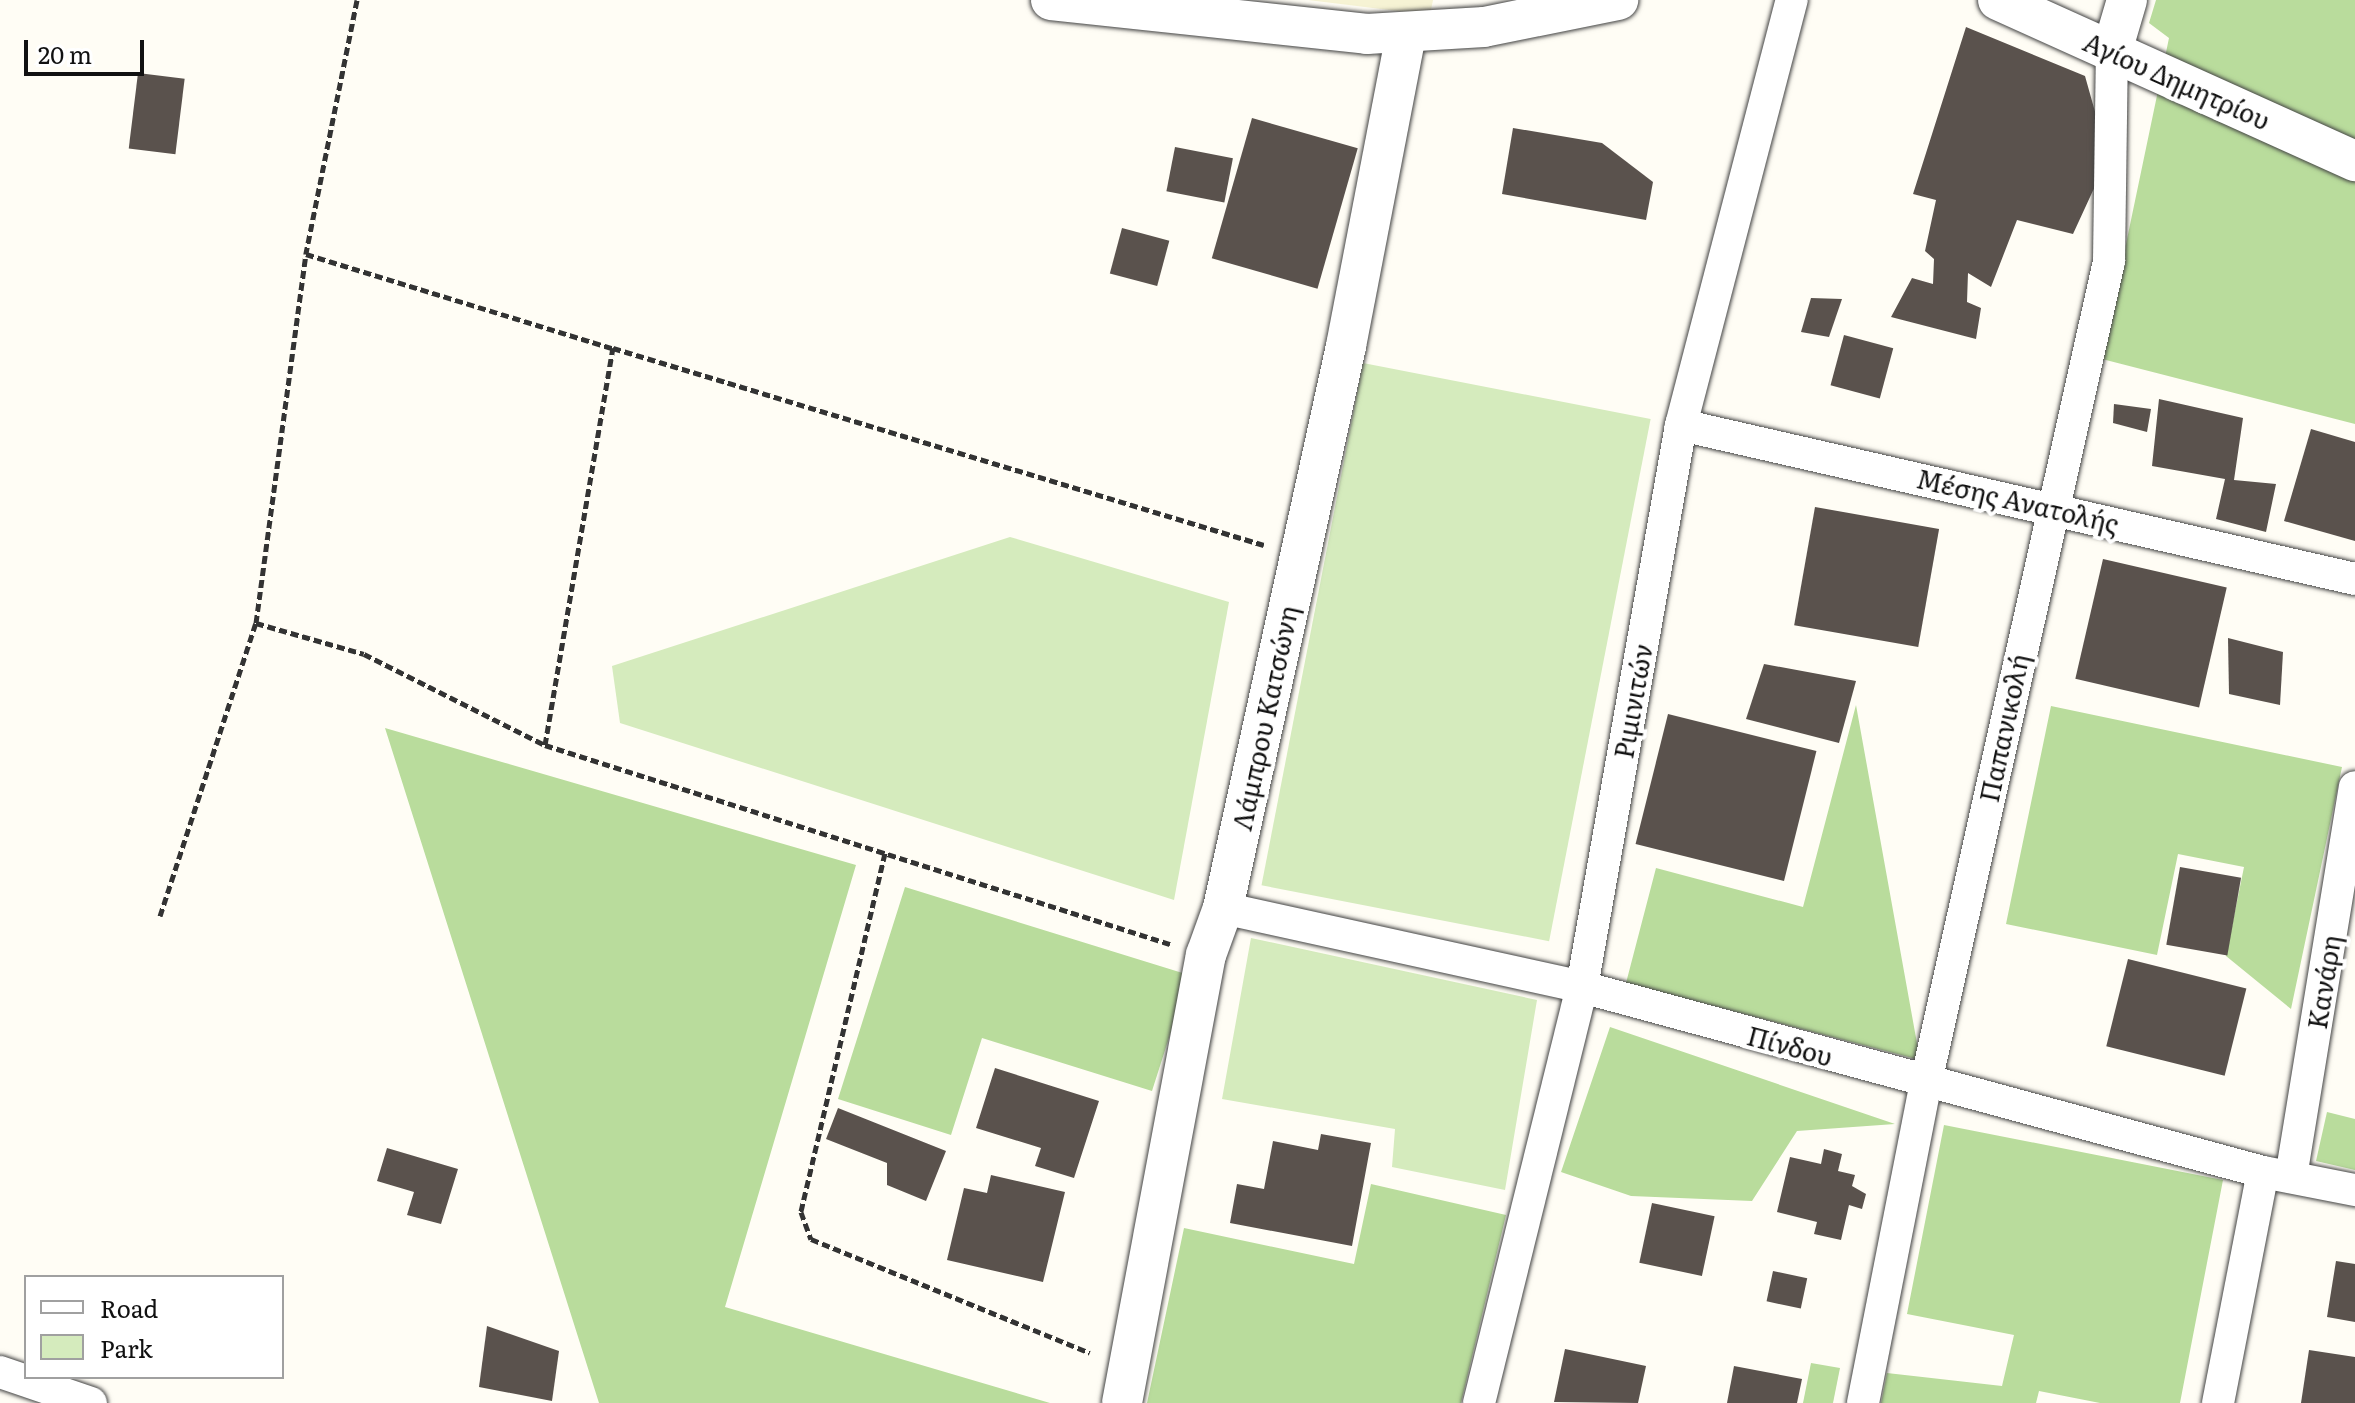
<!DOCTYPE html>
<html>
<head>
<meta charset="utf-8">
<style>
	body { margin:0 }
	#map { position:relative; width:2355px; height:1403px; overflow:hidden; background:#fffdf5; font-family:Literata,serif }
	div>[style] { position:absolute }
	[style*='--x'] { left:calc(var(--x)*1px); top:calc(var(--y)*1px); width:calc(var(--w)*1px); rotate:calc(var(--a)*1deg) }
	.farmland>* { inset:0; background:#f6f3d4 }
	.green>* { inset:0; background:#d5ebbd; transform-origin:0 0 }
	.forest>* { inset:0; background:#b9dc9c }
	.building>* { inset:0; background:#5a524d; transform-origin:0 0 }
	.path>* { height:5px; margin-top:-2.5px; transform-origin:0; background:repeating-linear-gradient(90deg,#333 0 8px,transparent 0 12px) }
	.roads { filter:drop-shadow(0 0 2px #444) drop-shadow(0 0 2px #444) }
	.minor>* { height:32px; margin:-16px; padding:0 16px; transform-origin:16px; border-radius:16px; background:#fff }
	.tertiary>* { height:40px; margin:-20px; padding:0 20px; transform-origin:20px; border-radius:20px; background:#fff }
	span { translate:-50% -50%; white-space:nowrap; text-align:center; line-height:1.15; -webkit-text-stroke:8px #fff; paint-order:stroke }
	.street-label { font-size:26px; color:#111 }
	.legend { position:absolute; left:24px; top:1275px; width:260px; height:104px; box-sizing:border-box; background:#fff; border:2px solid #a0a0a0; margin:0; padding:10px 14px; list-style:none; font-size:24px; color:#111 }
	.legend li { display:flex; align-items:center; gap:16px; height:40px }
	.legend b { width:40px; border:2px solid #a0a0a0 }
	.scale { position:absolute; left:24px; top:40px; width:120px; height:36px; box-sizing:border-box; border:4px solid #111; border-top:0; padding-left:10px; font-size:24px; line-height:28px; white-space:nowrap; color:#111; -webkit-text-stroke:6px #fff; paint-order:stroke }
</style>
</head>
<body>
<div id="map">
	<div class="farmland">
		<i style="clip-path:polygon(1308px 0,1433px 0,1430px 15px)"></i>
	</div>
	<div class="green">
		<i style="left:1363px;top:363px;width:293px;height:532px;rotate:11deg"></i>
		<i style="clip-path:polygon(1010px 537px,1229px 602px,1174px 900px,620px 723px,612px 666px)"></i>
		<i style="clip-path:polygon(1251px 938px,1537px 1000px,1505px 1190px,1392px 1167px,1395px 1129px,1222px 1099px)"></i>
	</div>
	<div class="forest">
		<i style="clip-path:polygon(2156px 0,2355px 0,2355px 424px,2102px 359px,2169px 38px,2149px 23px)"></i>
		<i style="clip-path:polygon(1856px 705px,1920px 1060px,1626px 983px,1656px 868px,1803px 907px)"></i>
		<i style="clip-path:polygon(2051px 706px,2342px 767px,2291px 1009px,2226px 956px,2244px 867px,2178px 854px,2157px 955px,2006px 924px)"></i>
		<i style="clip-path:polygon(385px 728px,856px 865px,725px 1307px,1050px 1403px,599px 1403px)"></i>
		<i style="clip-path:polygon(905px 887px,1189px 975px,1152px 1091px,982px 1038px,951px 1135px,838px 1099px)"></i>
		<i style="clip-path:polygon(1610px 1027px,1895px 1124px,1797px 1131px,1752px 1201px,1631px 1196px,1561px 1172px)"></i>
		<i style="clip-path:polygon(2327px 1112px,2355px 1119px,2355px 1170px,2316px 1161px)"></i>
		<i style="clip-path:polygon(1944px 1125px,2223px 1180px,2180px 1403px,2100px 1403px,2039px 1391px,2036px 1403px,1881px 1403px,1887px 1373px,2002px 1386px,2014px 1335px,1907px 1314px)"></i>
		<i style="clip-path:polygon(1371px 1184px,1506px 1215px,1461px 1403px,1147px 1403px,1184px 1228px,1354px 1264px)"></i>
		<i style="clip-path:polygon(1811px 1363px,1840px 1368px,1833px 1403px,1803px 1403px)"></i>
	</div>
	<div class="building">
		<i style="clip-path:polygon(1966px 27px,2085px 76px,2108px 158px,2073px 234px,2017px 220px,1991px 287px,1968px 273px,1967px 302px,1981px 308px,1976px 339px,1891px 317px,1912px 278px,1933px 284px,1934px 259px,1925px 251px,1936px 200px,1913px 194px)"></i>
		<i style="left:138px;top:73px;width:47px;height:76px;rotate:7deg"></i>
		<i style="left:1252px;top:118px;width:110px;height:146px;rotate:16deg"></i>
		<i style="clip-path:polygon(1513px 128px,1602px 143px,1653px 182px,1646px 220px,1502px 194px)"></i>
		<i style="left:1175px;top:147px;width:59px;height:45px;rotate:11deg"></i>
		<i style="left:1122px;top:228px;width:49px;height:47px;rotate:15deg"></i>
		<i style="clip-path:polygon(1811px 298px,1842px 299px,1829px 337px,1801px 332px)"></i>
		<i style="left:1844px;top:335px;width:51px;height:52px;rotate:15deg"></i>
		<i style="clip-path:polygon(2159px 399px,2243px 418px,2234px 480px,2276px 484px,2266px 532px,2216px 519px,2225px 479px,2152px 466px)"></i>
		<i style="clip-path:polygon(2114px 404px,2151px 409px,2147px 432px,2113px 423px)"></i>
		<i style="clip-path:polygon(2311px 429px,2355px 442px,2355px 541px,2284px 521px)"></i>
		<i style="left:1815px;top:507px;width:126px;height:120px;rotate:10deg"></i>
		<i style="left:2103px;top:559px;width:127px;height:123px;rotate:13deg"></i>
		<i style="clip-path:polygon(2228px 638px,2283px 652px,2280px 705px,2229px 694px)"></i>
		<i style="clip-path:polygon(1764px 664px,1856px 681px,1839px 743px,1746px 719px)"></i>
		<i style="left:1668px;top:714px;width:153px;height:134px;rotate:14deg"></i>
		<i style="left:2180px;top:867px;width:62px;height:79px;rotate:10deg"></i>
		<i style="left:2128px;top:959px;width:122px;height:90px;rotate:14deg"></i>
		<i style="clip-path:polygon(995px 1068px,1099px 1101px,1074px 1178px,1035px 1166px,1041px 1148px,976px 1128px)"></i>
		<i style="clip-path:polygon(838px 1108px,946px 1151px,926px 1201px,887px 1185px,887px 1163px,826px 1139px)"></i>
		<i style="clip-path:polygon(1321px 1134px,1371px 1143px,1352px 1246px,1230px 1223px,1237px 1184px,1264px 1189px,1273px 1141px,1318px 1150px)"></i>
		<i style="clip-path:polygon(387px 1148px,458px 1169px,441px 1224px,407px 1215px,414px 1192px,377px 1181px)"></i>
		<i style="clip-path:polygon(1824px 1149px,1842px 1154px,1838px 1171px,1855px 1175px,1852px 1186px,1866px 1194px,1862px 1209px,1849px 1205px,1841px 1240px,1814px 1234px,1817px 1222px,1777px 1212px,1790px 1157px,1821px 1164px)"></i>
		<i style="clip-path:polygon(991px 1175px,1065px 1192px,1043px 1282px,947px 1260px,964px 1188px,987px 1193px)"></i>
		<i style="left:1652px;top:1203px;width:64px;height:61px;rotate:12deg"></i>
		<i style="clip-path:polygon(2336px 1261px,2355px 1264px,2355px 1322px,2327px 1317px)"></i>
		<i style="left:1773px;top:1271px;width:35px;height:31px;rotate:12deg"></i>
		<i style="clip-path:polygon(487px 1326px,559px 1351px,552px 1401px,479px 1387px)"></i>
		<i style="clip-path:polygon(1565px 1349px,1646px 1366px,1638px 1403px,1554px 1402px)"></i>
		<i style="clip-path:polygon(2309px 1350px,2355px 1357px,2355px 1403px,2301px 1403px)"></i>
		<i style="clip-path:polygon(1734px 1366px,1802px 1379px,1797px 1403px,1727px 1403px)"></i>
	</div>
	<div class="path">
		<i style="--x:357;--y:0;--w:259;--a:101.4"></i>
		<i style="--x:306;--y:254;--w:320;--a:17.1"></i>
		<i style="--x:256;--y:623;--w:112;--a:16"></i>
		<i style="--x:364;--y:654;--w:203;--a:26.7"></i>
		<i style="--x:545;--y:745;--w:656;--a:17.66"></i>
		<i style="--x:545;--y:745;--w:403;--a:-80.3"></i>
		<i style="--x:613;--y:348;--w:680;--a:16.84"></i>
		<i style="--x:885;--y:853;--w:369;--a:103.2"></i>
		<i style="--x:801;--y:1212;--w:29;--a:70"></i>
		<i style="--x:811;--y:1239;--w:301;--a:22.2"></i>
		<i style="--x:160;--y:916;--w:308;--a:-71.9"></i>
		<i style="--x:256;--y:623;--w:372;--a:-82.3"></i>
	</div>
	<div class="roads">
		<div class="minor">
			<i style="--x:1681;--y:425;--w:691;--a:12.87"></i>
			<i style="--x:1223;--y:908;--w:368;--a:12.4"></i>
			<i style="--x:1582;--y:987;--w:706;--a:15.2"></i>
			<i style="--x:2263;--y:1172;--w:94;--a:11.1"></i>
			<i style="--x:2291;--y:1177;--w:395;--a:-80.7"></i>
			<i style="--x:0;--y:1372;--w:96;--a:18.8"></i>
			<i style="--x:1479;--y:1403;--w:429;--a:-76.1"></i>
			<i style="--x:1582;--y:987;--w:571;--a:-80.01"></i>
			<i style="--x:1681;--y:425;--w:439;--a:-75.4"></i>
			<i style="--x:1863;--y:1403;--w:327;--a:-78.9"></i>
			<i style="--x:1926;--y:1082;--w:841;--a:-77.43"></i>
			<i style="--x:2109;--y:261;--w:210;--a:-89.2"></i>
			<i style="--x:2218;--y:1403;--w:235;--a:-79"></i>
		</div>
		<div class="tertiary">
			<i style="--x:1051;--y:0;--w:318;--a:6.1"></i>
			<i style="--x:1367;--y:34;--w:117;--a:-3.4"></i>
			<i style="--x:1484;--y:27;--w:137;--a:-11.4"></i>
			<i style="--x:1998;--y:0;--w:392;--a:24.3"></i>
			<i style="--x:2112;--y:51;--w:53;--a:-73.6"></i>
			<i style="--x:1122;--y:1403;--w:456;--a:-79.4"></i>
			<i style="--x:1206;--y:955;--w:50;--a:-70.1"></i>
			<i style="--x:1223;--y:908;--w:575;--a:-77.65"></i>
			<i style="--x:1346;--y:346;--w:319;--a:-79.1"></i>
		</div>
	</div>
	<div class="street-label">
		<span style="left:2177px;top:80px;rotate:24deg">Αγίου Δημητρίου</span>
		<span style="left:2018px;top:500px;rotate:13deg">Μέσης Ανατολής</span>
		<span style="left:1632px;top:701px;rotate:-80deg">Ριμινιτών</span>
		<span style="left:1264px;top:718px;rotate:-78deg">Λάμπρου Κατσώνη</span>
		<span style="left:2003px;top:728px;rotate:-78deg">Παπανικολή</span>
		<span style="left:2323px;top:982px;rotate:-81deg">Κανάρη</span>
		<span style="left:1790px;top:1045px;rotate:15deg">Πίνδου</span>
	</div>
	<ul class="legend">
	<li><b style="height:10px;background:#fff"></b>Road</li>
	<li><b style="height:22px;background:#d5ebbd"></b>Park</li>
	</ul>
	<div class="scale">20 m</div>
</div>
</body>
</html>
